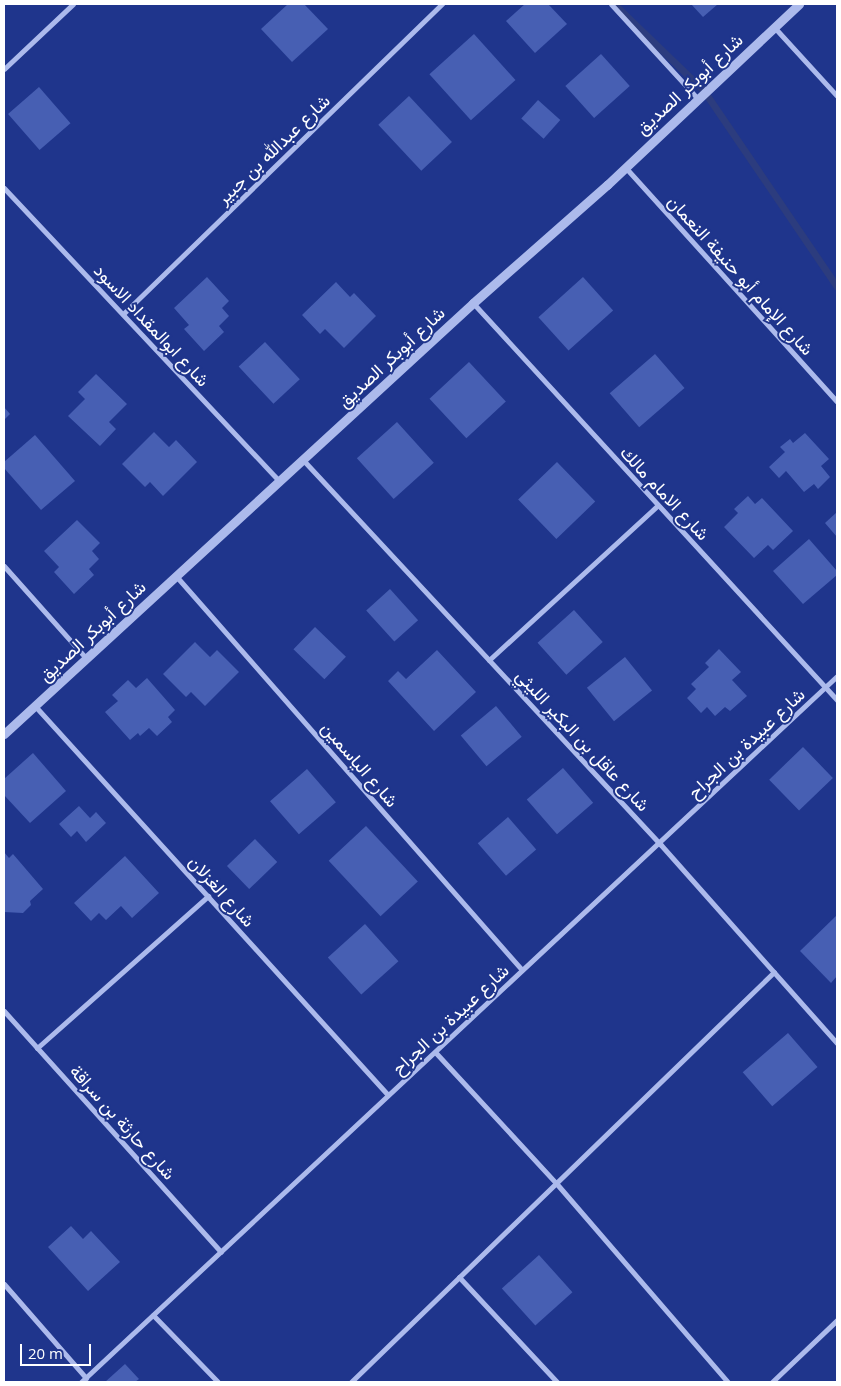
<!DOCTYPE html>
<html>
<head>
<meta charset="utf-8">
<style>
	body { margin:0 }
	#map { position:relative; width:841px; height:1386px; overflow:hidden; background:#1f358c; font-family:"Open Sans",Vazirmatn,sans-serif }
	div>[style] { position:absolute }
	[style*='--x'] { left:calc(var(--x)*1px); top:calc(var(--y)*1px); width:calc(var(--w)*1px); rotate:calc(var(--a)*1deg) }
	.stream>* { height:7px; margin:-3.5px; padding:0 3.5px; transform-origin:3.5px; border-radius:3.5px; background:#2c3c7e }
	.building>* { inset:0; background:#475fb3; transform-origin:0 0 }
	.minor>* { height:5px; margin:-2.5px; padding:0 2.5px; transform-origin:2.5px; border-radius:2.5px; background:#acbaec }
	.tertiary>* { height:9px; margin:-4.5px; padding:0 4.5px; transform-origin:4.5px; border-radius:4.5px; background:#acbaec }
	span { translate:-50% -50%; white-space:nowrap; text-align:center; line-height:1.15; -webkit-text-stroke:4px #1f358c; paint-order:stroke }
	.street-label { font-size:18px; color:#fff }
	.frame { position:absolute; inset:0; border:5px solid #fff; pointer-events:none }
	.scale { position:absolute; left:20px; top:1344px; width:71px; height:22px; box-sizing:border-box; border:2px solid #fff; border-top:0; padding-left:6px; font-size:15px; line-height:18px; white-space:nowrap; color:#fff; -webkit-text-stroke:4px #1f358c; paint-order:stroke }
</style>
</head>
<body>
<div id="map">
	<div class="stream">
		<i style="--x:614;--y:4;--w:125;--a:44"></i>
		<i style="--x:704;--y:91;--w:237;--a:55.8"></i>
	</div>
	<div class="building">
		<i style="clip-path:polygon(288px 4px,304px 4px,328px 29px,292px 62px,261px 29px)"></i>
		<i style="clip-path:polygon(525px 4px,548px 4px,567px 24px,535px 53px,506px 21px)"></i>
		<i style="clip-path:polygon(691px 4px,718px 4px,703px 17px)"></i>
		<i style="left:474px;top:34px;width:62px;height:60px;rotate:48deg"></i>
		<i style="left:601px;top:54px;width:43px;height:48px;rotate:48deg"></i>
		<i style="left:39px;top:87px;width:48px;height:41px;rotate:49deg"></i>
		<i style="left:409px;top:96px;width:63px;height:42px;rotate:47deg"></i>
		<i style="left:538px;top:100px;width:30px;height:25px;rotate:42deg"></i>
		<i style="clip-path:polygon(207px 277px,229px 301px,222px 308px,229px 316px,219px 326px,224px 332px,204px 351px,184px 329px,189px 325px,174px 308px)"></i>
		<i style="left:583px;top:277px;width:45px;height:60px;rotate:48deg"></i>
		<i style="clip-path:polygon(336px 282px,350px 297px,354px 293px,376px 316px,344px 348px,325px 329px,320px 334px,302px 315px)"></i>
		<i style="left:265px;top:342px;width:51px;height:36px;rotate:47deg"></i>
		<i style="left:655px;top:354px;width:45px;height:60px;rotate:49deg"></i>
		<i style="left:469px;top:362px;width:54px;height:54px;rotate:47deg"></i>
		<i style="clip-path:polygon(96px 374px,127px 404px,109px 422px,116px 429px,100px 446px,68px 416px,85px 399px,78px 392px)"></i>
		<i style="clip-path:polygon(4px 407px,10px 414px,4px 420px)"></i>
		<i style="left:397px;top:422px;width:55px;height:54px;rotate:48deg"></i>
		<i style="clip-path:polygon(154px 432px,169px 447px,176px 440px,197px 462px,163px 496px,150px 482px,145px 487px,122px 464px)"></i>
		<i style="clip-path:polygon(805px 433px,829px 459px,821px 466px,830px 477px,818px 489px,814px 484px,804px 492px,786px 471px,779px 478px,769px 467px,785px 452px,780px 447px,790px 439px,793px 443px)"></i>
		<i style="clip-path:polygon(35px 435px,75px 481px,41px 510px,4px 468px,4px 462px)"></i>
		<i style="left:557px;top:462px;width:55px;height:54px;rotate:46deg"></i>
		<i style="clip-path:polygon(748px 496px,755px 504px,762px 498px,793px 531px,773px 550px,768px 545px,754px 558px,724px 527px,738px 513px,734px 509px)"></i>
		<i style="clip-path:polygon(837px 512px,837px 537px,825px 523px)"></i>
		<i style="clip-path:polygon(77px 520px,100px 543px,92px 551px,99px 559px,89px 569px,94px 575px,74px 594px,54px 572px,59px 567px,44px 551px)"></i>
		<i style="clip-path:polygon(809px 539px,837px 571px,837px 575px,803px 604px,773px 571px)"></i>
		<i style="left:390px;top:589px;width:42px;height:32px;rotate:48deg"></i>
		<i style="left:574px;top:610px;width:43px;height:49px;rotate:48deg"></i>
		<i style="left:315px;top:627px;width:43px;height:31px;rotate:44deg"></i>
		<i style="clip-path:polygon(195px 642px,210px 657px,217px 650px,239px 672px,205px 706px,191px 692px,186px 697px,163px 674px)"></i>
		<i style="clip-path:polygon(719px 649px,741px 672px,732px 680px,747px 696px,730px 711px,725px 707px,715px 716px,707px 707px,701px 713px,687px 698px,696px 689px,691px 684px,709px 667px,705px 663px)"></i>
		<i style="clip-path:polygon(437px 650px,476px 692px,434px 731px,388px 681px,398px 671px,406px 679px)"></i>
		<i style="left:625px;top:657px;width:43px;height:49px;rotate:51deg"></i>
		<i style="clip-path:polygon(147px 678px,175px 710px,168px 717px,172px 722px,157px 736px,149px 728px,140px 736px,138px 733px,130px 740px,105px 712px,118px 701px,112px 695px,128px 680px,136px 688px)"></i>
		<i style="left:496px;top:706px;width:40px;height:46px;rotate:50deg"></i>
		<i style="left:803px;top:747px;width:43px;height:47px;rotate:46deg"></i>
		<i style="clip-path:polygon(33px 753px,66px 791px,30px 823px,4px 795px,4px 779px)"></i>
		<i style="left:563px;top:768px;width:46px;height:48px;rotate:49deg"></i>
		<i style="left:307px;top:769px;width:44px;height:49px;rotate:49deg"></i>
		<i style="clip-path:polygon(79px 806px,90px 818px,96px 812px,106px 823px,86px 842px,77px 831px,71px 837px,59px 824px)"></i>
		<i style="left:508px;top:817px;width:43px;height:40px;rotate:49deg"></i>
		<i style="left:366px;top:826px;width:76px;height:51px;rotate:47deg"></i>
		<i style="left:255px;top:839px;width:32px;height:39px;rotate:46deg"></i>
		<i style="clip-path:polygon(4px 852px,9px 858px,13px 854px,43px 889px,30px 901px,31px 905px,23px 913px,4px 912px)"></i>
		<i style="clip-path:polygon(125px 856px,159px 893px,132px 918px,121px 906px,106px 920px,99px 913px,91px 921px,74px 903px)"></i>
		<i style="clip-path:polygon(837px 915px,837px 976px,831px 983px,800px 951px)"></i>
		<i style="left:365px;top:924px;width:50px;height:50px;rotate:48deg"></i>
		<i style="left:788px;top:1033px;width:45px;height:60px;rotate:49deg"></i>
		<i style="clip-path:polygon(71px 1226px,83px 1239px,91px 1231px,120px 1262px,88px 1291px,48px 1247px)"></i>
		<i style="left:539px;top:1255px;width:50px;height:50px;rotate:48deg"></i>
		<i style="clip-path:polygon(125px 1364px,139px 1379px,135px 1382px,105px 1382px)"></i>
	</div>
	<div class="minor">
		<i style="--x:611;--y:4;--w:127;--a:47.5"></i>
		<i style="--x:774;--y:27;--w:93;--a:47.6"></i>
		<i style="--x:4;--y:69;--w:95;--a:-43.3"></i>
		<i style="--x:625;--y:167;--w:316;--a:47.9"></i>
		<i style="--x:4;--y:188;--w:402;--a:46.8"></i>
		<i style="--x:473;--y:303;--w:539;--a:47.48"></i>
		<i style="--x:123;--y:314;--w:445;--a:-44.2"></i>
		<i style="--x:304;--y:461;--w:524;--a:47.09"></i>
		<i style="--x:661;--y:845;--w:265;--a:48.4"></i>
		<i style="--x:4;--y:566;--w:123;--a:48.3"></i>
		<i style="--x:176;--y:576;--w:524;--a:48.71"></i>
		<i style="--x:489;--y:660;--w:228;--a:-42.5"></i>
		<i style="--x:35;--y:706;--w:525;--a:47.78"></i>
		<i style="--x:4;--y:1011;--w:324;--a:48"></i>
		<i style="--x:37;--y:1048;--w:229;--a:-41.6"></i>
		<i style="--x:436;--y:1053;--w:177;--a:47.3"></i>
		<i style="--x:556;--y:1183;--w:263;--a:49.2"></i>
		<i style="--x:459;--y:1277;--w:144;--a:47"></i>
		<i style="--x:4;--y:1284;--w:125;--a:48.9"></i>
		<i style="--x:153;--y:1315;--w:93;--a:45.9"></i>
		<i style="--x:81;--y:1382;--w:1034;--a:-43.04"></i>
		<i style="--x:351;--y:1382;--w:589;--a:-44.11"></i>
		<i style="--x:772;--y:1382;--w:90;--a:-43.6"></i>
	</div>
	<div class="tertiary">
		<i style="--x:4;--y:734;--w:637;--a:-42.58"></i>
		<i style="--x:473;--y:303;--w:179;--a:-41.4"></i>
		<i style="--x:607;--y:185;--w:264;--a:-43.3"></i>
	</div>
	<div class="street-label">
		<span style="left:689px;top:84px;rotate:-43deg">شارع أبوبكر الصديق</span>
		<span style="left:273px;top:149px;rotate:-44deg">شارع عبدالله بن جبير</span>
		<span style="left:741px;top:275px;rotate:48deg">شارع الإمام أبو حنيفة النعمان</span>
		<span style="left:152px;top:325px;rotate:47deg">شارع ابوالمقداد الاسود</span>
		<span style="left:391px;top:357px;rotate:-43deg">شارع أبوبكر الصديق</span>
		<span style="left:665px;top:493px;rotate:47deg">شارع الامام مالك</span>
		<span style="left:92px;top:631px;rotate:-43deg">شارع أبوبكر الصديق</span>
		<span style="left:583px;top:740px;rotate:47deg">شارع عاقل بن البكير الليثي</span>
		<span style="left:746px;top:743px;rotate:-43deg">شارع عبيدة بن الجراح</span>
		<span style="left:360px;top:764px;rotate:49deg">شارع الياسمين</span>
		<span style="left:222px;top:891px;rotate:48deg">شارع الغزلان</span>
		<span style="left:450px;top:1019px;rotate:-43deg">شارع عبيدة بن الجراح</span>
		<span style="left:123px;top:1122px;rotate:48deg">شارع حارثة بن سراقة</span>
	</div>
	<div class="frame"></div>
	<div class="scale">20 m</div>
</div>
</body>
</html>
